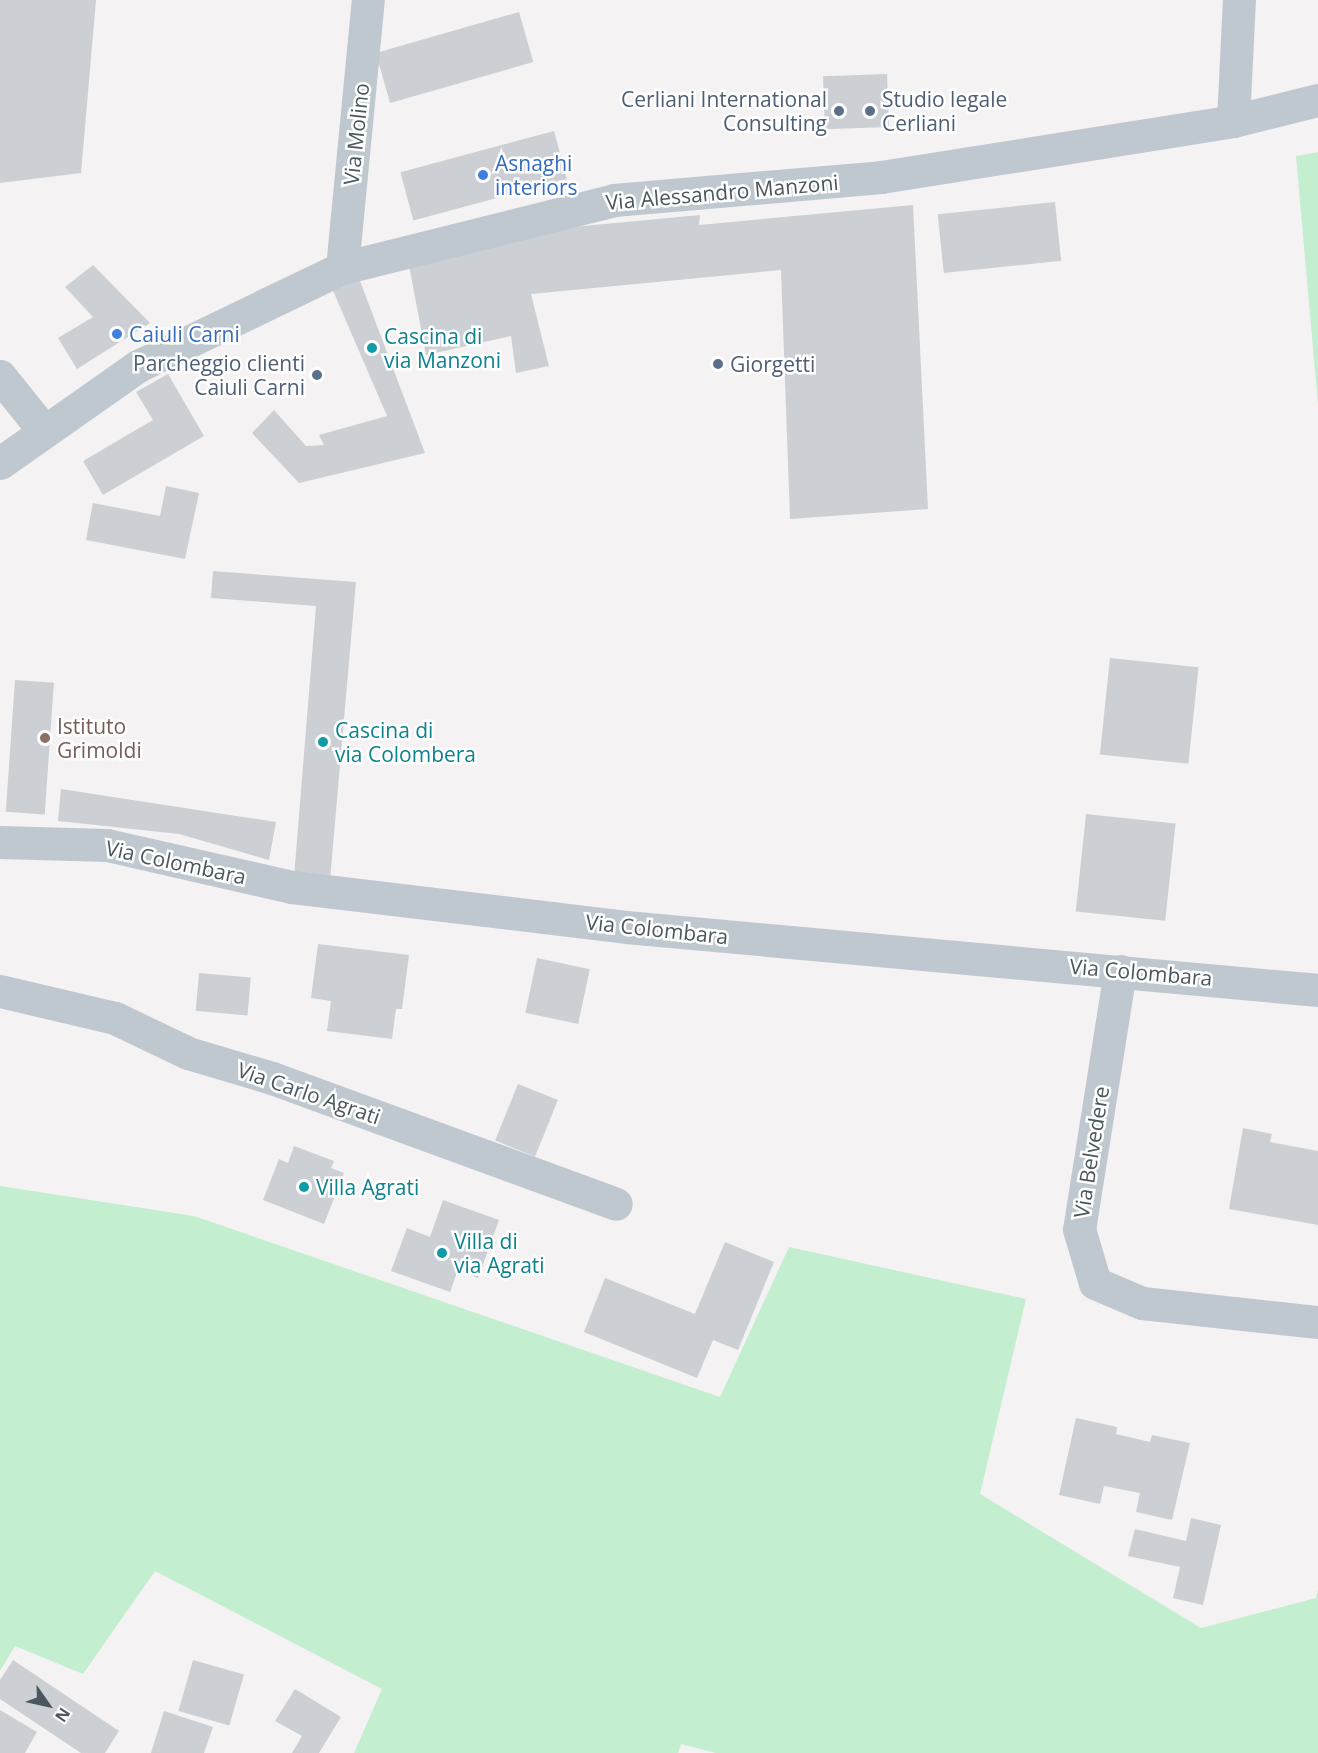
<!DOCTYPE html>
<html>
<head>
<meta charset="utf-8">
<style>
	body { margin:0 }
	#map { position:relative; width:1318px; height:1753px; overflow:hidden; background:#f4f2f2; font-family:"Open Sans",sans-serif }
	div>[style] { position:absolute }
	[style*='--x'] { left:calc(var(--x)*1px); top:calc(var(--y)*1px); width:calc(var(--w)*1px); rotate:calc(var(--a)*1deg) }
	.green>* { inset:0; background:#c3efd0 }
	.building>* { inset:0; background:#ccd0d4; transform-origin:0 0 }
	.minor>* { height:33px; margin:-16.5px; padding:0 16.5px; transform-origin:16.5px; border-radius:16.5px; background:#bec8ce }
	.dots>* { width:16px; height:16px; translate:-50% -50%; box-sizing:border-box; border:3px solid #fff; border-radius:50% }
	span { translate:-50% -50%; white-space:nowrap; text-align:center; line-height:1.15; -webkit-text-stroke:5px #fff; paint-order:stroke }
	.service-label { font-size:21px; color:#4e5e75 }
	.right { translate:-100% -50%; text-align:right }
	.left { translate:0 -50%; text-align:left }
	.street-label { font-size:21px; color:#4a575f }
	.shop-label { font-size:21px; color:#366cbe }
	.culture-label { font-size:21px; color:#0d838f }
	.education-label { font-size:21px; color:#785e54 }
	.north { position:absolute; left:18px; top:1675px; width:60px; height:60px; -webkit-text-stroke:4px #fff; paint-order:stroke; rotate:124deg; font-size:16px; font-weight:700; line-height:24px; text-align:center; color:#4a575f }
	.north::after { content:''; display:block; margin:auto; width:21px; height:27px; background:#4a575f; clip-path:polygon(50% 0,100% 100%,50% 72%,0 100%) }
</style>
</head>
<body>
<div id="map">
	<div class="green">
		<i style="clip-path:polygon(1318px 152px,1318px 405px,1296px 156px)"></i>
		<i style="clip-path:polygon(0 1186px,194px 1216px,720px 1397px,789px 1247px,1026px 1299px,980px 1494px,1201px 1628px,1316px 1598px,1318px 1589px,1318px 1753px,716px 1753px,681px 1744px,678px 1753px,354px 1753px,382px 1689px,155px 1571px,83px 1674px,15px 1646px,0 1671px)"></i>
	</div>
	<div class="building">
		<i style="clip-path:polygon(0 0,96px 0,81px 173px,0 183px)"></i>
		<i style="left:519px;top:12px;width:52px;height:149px;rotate:74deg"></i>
		<i style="left:887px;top:74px;width:53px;height:64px;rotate:88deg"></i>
		<i style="left:554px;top:131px;width:50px;height:159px;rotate:75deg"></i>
		<i style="left:1055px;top:202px;width:59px;height:118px;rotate:84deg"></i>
		<i style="clip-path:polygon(913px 205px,928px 509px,790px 519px,781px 270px,531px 294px,549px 366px,516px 373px,511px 336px,426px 355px,408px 260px,519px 232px,700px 215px,699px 225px)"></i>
		<i style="clip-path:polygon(93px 265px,150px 323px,77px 369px,58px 338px,93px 317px,65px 287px)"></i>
		<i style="clip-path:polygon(357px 273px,425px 453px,299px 483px,252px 433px,274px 410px,306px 446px,324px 445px,319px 435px,387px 416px,331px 286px)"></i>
		<i style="clip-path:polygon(168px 374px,204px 436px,103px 495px,83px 461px,153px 420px,136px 392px)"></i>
		<i style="clip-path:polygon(166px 486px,199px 493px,185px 559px,86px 540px,93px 503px,160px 516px)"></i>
		<i style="clip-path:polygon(213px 571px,356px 582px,330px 880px,294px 877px,316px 606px,211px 598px)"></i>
		<i style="left:1110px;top:658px;width:89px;height:97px;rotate:6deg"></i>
		<i style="left:15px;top:680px;width:39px;height:132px;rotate:4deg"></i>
		<i style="clip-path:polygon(61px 789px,276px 822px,269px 860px,179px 834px,58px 821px)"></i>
		<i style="left:1086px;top:814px;width:90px;height:98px;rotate:6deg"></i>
		<i style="clip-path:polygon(318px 944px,409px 955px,402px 1009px,396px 1009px,392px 1039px,327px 1031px,331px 1001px,311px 998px)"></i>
		<i style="left:537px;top:958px;width:54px;height:56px;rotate:12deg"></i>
		<i style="left:199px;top:973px;width:52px;height:38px;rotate:5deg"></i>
		<i style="left:518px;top:1084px;width:43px;height:61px;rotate:22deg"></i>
		<i style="clip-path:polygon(1243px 1128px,1272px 1134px,1270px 1142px,1318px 1151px,1318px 1225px,1229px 1209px)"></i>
		<i style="clip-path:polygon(294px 1146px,334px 1161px,331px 1168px,344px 1173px,324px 1224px,263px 1200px,279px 1159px,288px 1163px)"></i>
		<i style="clip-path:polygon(443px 1200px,499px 1220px,478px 1278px,458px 1270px,450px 1292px,391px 1271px,407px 1228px,430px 1237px)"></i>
		<i style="clip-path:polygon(725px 1242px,774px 1262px,738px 1350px,713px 1340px,697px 1378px,584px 1332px,605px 1278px,695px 1314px)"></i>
		<i style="clip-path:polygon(1076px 1418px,1117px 1427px,1116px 1434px,1150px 1442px,1152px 1435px,1190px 1443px,1172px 1520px,1136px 1512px,1140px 1493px,1104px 1486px,1100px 1504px,1059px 1495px)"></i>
		<i style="clip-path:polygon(1191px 1518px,1221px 1525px,1203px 1605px,1173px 1598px,1180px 1567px,1128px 1556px,1135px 1529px,1186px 1541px)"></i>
		<i style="clip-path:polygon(13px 1660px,119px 1731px,105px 1753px,81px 1753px,0 1699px,0 1680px)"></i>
		<i style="left:193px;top:1660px;width:53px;height:53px;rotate:16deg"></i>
		<i style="clip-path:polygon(295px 1689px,341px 1717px,319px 1753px,292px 1753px,302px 1736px,275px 1721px)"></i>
		<i style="clip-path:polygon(0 1710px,37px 1732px,25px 1753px,0 1753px)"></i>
		<i style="clip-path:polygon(164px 1711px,213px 1727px,204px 1753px,151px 1753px)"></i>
	</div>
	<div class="minor">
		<i style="--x:1233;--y:121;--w:121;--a:-87.2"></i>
		<i style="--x:342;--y:268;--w:269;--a:-84.5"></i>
		<i style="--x:0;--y:376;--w:70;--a:51.3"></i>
		<i style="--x:0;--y:463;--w:169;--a:-35.1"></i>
		<i style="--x:138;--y:366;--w:226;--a:-25.7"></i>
		<i style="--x:342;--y:268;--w:280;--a:-14"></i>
		<i style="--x:614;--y:200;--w:268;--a:-4.9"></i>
		<i style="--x:881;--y:177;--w:356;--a:-9"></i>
		<i style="--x:1233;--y:121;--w:88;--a:-13.9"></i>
		<i style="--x:0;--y:842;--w:107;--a:1.6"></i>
		<i style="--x:107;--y:845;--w:190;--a:12.8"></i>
		<i style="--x:292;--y:887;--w:336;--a:6.8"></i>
		<i style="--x:626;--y:927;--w:695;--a:5.2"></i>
		<i style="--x:1120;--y:971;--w:261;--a:99"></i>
		<i style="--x:1079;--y:1229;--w:56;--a:73.5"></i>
		<i style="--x:1095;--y:1283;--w:51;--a:23.1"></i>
		<i style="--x:1142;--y:1303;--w:177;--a:6.2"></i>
		<i style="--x:0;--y:991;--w:118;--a:13.2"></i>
		<i style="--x:115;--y:1018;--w:81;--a:25.6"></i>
		<i style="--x:188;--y:1053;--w:88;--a:16.6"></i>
		<i style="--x:272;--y:1078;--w:366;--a:20.1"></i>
	</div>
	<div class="dots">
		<i style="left:839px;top:111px;background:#5c6f8a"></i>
		<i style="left:870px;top:111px;background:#5c6f8a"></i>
		<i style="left:483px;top:175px;background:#3f7fe0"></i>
		<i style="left:117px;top:334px;background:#3f7fe0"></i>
		<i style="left:372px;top:348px;background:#0f9aa8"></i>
		<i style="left:718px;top:364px;background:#5c6f8a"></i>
		<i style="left:317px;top:375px;background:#5c6f8a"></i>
		<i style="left:45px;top:738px;background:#8d6e63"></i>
		<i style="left:323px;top:742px;background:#0f9aa8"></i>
		<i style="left:304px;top:1187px;background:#0f9aa8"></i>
		<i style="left:442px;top:1253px;background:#0f9aa8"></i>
	</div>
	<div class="service-label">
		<span class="right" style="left:827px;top:111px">Cerliani International<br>Consulting</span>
		<span class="left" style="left:882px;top:111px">Studio legale<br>Cerliani</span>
		<span class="right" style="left:305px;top:375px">Parcheggio clienti<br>Caiuli Carni</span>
		<span class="left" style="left:730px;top:364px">Giorgetti</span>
	</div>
	<div class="street-label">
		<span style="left:356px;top:134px;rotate:-84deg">Via Molino</span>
		<span style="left:722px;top:192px;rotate:-5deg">Via Alessandro Manzoni</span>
		<span style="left:176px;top:862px;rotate:12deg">Via Colombara</span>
		<span style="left:657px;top:929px;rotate:6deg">Via Colombara</span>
		<span style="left:1141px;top:972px;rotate:5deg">Via Colombara</span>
		<span style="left:309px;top:1093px;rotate:19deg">Via Carlo Agrati</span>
		<span style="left:1091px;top:1152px;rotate:-81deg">Via Belvedere</span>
	</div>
	<div class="shop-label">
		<span class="left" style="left:495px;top:175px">Asnaghi<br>interiors</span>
		<span class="left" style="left:129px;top:334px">Caiuli Carni</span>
	</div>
	<div class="culture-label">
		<span class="left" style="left:384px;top:348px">Cascina di<br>via Manzoni</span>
		<span class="left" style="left:335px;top:742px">Cascina di<br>via Colombera</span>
		<span class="left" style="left:316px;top:1187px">Villa Agrati</span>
		<span class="left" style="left:454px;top:1253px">Villa di<br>via Agrati</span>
	</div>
	<div class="education-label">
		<span class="left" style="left:57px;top:738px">Istituto<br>Grimoldi</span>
	</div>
	<div class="north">N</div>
</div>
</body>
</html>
